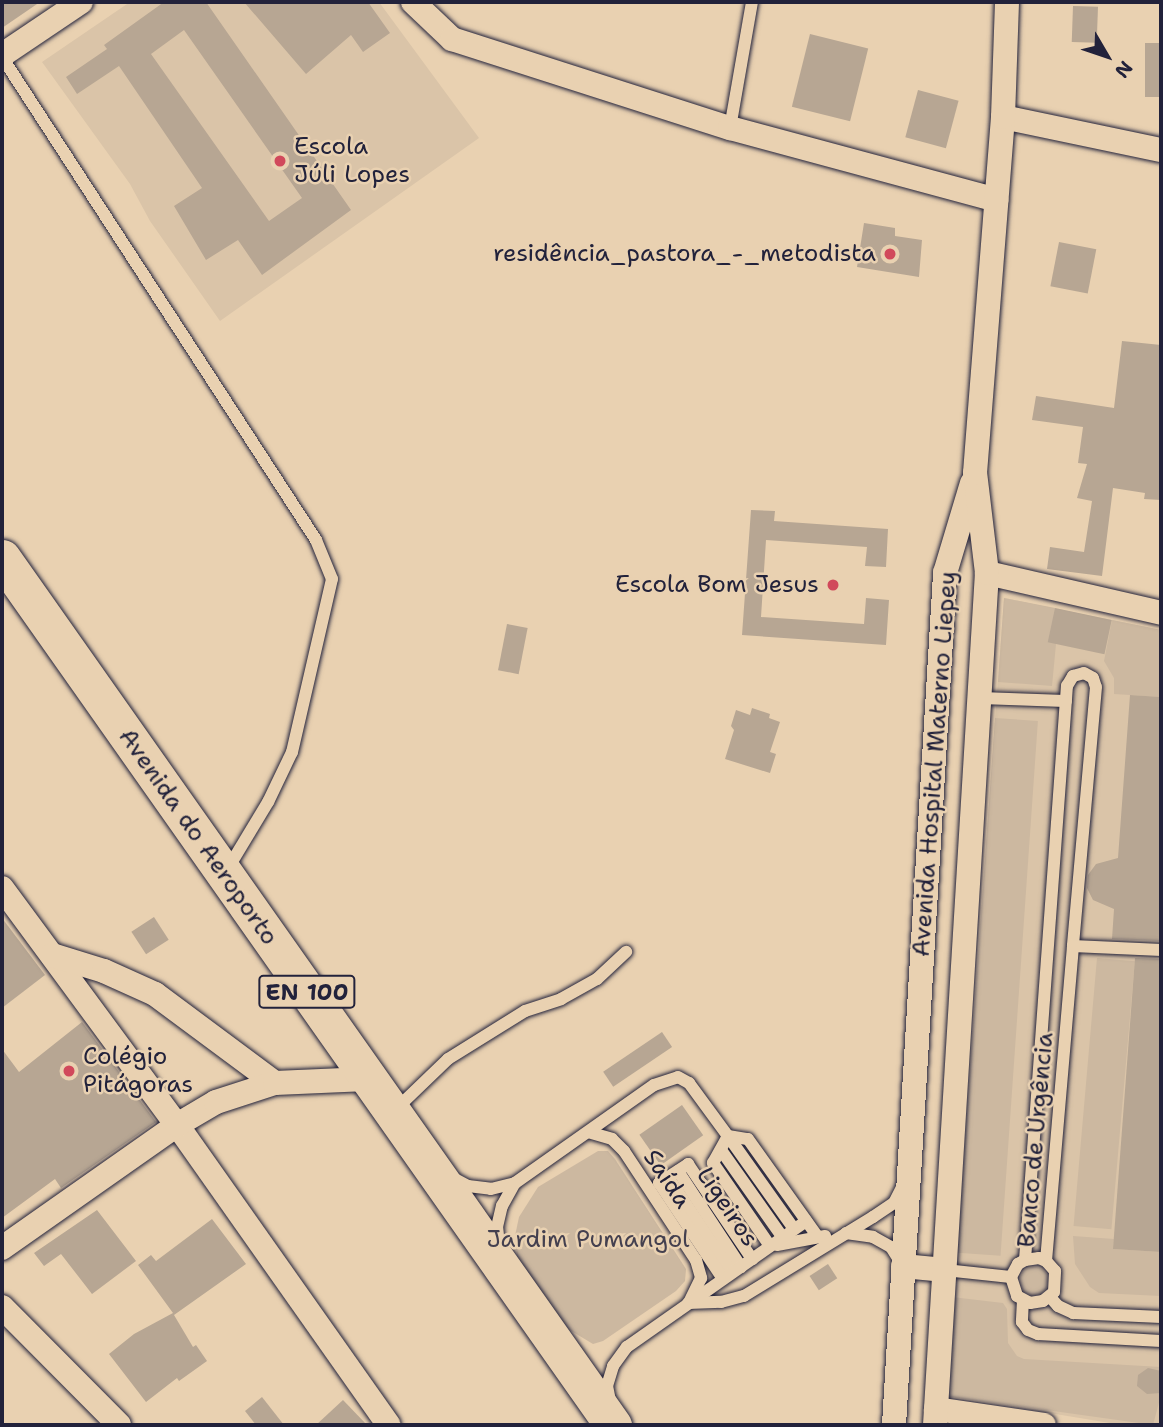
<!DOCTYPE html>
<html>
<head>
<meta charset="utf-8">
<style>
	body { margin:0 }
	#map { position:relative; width:1163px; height:1427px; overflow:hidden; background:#e9d1b1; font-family:"Shantell Sans",sans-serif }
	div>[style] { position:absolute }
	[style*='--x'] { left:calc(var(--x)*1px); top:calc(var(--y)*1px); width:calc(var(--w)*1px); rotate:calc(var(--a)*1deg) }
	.built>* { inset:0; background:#dac4a8 }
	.green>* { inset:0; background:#ccb8a0; transform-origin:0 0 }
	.round { border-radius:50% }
	.building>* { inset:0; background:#b7a693; transform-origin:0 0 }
	.roads { filter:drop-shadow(0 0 2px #22223b) drop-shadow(0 0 2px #22223b) }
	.service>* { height:12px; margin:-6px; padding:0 6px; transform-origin:6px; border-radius:6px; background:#e9d1b1 }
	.minor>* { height:24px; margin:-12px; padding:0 12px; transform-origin:12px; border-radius:12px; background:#e9d1b1 }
	.primary>* { height:37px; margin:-18.5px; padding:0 18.5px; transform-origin:18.5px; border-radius:18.5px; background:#e9d1b1 }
	.dots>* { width:19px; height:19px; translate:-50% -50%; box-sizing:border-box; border:4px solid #e9d1b1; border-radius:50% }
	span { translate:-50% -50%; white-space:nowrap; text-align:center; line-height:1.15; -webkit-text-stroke:5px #e9d1b1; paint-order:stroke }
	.shield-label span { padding:2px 5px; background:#e9d1b1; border:2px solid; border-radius:5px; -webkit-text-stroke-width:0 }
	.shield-label { font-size:23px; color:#22223b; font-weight:700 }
	.poi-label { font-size:24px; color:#22223b }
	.left { translate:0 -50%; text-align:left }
	.right { translate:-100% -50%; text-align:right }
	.street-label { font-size:24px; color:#22223b }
	.park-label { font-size:24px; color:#44404f }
	.frame { position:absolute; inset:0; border:4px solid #22223b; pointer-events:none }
	.north { position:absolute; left:1072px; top:21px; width:70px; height:70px; -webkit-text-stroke:5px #e9d1b1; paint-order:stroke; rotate:129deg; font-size:19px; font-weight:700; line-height:28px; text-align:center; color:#22223b }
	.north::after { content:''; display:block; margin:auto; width:24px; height:32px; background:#22223b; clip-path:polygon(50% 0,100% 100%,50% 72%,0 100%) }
</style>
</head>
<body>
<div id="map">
	<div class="built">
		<i style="clip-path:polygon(130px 2px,379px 2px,479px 138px,220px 321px,150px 221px,130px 184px,42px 62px)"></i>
		<i style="clip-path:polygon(1004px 598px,1161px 630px,1161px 1425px,1122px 1425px,946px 1396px)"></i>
	</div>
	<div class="green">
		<i style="clip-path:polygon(1004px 598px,1055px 608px,1056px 644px,1052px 686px,998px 682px)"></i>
		<i style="clip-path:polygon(1112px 620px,1161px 630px,1161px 697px,1114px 694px,1114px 678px,1104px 661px)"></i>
		<i style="left:995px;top:718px;width:43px;height:536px;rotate:4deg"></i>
		<i style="left:1097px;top:958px;width:38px;height:269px;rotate:5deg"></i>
		<i style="clip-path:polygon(598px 1151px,608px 1151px,615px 1159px,686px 1269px,685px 1281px,676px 1291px,603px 1341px,593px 1344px,568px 1329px,517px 1257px,515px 1236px,519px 1217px,538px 1187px)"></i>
		<i style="clip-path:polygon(1073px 1236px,1114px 1239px,1113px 1249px,1161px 1252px,1161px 1296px,1099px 1293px,1090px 1287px,1075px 1264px)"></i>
		<i class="round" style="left:1020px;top:1267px;width:28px;height:28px"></i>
		<i style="clip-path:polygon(952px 1297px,1003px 1303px,1007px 1309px,1008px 1343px,1017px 1356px,1024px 1359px,1161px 1367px,1161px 1395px,1153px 1425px,946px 1396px)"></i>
	</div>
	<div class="building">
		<i style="clip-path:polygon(2px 2px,40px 2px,2px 28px)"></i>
		<i style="clip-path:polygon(evenodd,164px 2px,206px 2px,351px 210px,262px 275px,238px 240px,206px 260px,174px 206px,202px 188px,119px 66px,77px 94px,66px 77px,107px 49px,104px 45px,164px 2px,184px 30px,302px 198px,269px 221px,151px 54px,184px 30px)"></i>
		<i style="clip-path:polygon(244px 2px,368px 2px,390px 33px,363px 52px,351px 35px,306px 74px)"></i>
		<i style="left:1073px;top:6px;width:25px;height:36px;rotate:2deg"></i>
		<i style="left:810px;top:34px;width:60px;height:75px;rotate:14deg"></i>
		<i style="left:1145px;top:43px;width:16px;height:54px"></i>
		<i style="left:918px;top:90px;width:42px;height:49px;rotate:15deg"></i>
		<i style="clip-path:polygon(864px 223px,895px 228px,895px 236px,922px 240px,919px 277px,857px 267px)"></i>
		<i style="left:1059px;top:242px;width:38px;height:45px;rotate:11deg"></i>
		<i style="clip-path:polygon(1122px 341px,1161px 345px,1161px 500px,1144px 499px,1145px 493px,1113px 488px,1102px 576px,1047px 569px,1050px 547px,1084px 552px,1092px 501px,1077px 498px,1087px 464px,1078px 463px,1083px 427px,1032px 420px,1036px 396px,1114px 408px)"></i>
		<i style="clip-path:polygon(751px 510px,775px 511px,774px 521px,888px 529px,886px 567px,865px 566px,867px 547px,766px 540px,761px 617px,864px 624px,866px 598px,889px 600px,886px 645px,742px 635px)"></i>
		<i style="left:1055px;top:608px;width:58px;height:35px;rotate:12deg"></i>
		<i style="left:507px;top:624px;width:21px;height:47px;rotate:11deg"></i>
		<i style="clip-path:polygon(1130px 695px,1161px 697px,1161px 941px,1112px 939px,1114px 909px,1093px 900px,1087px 888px,1088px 875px,1096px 864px,1118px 858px)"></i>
		<i style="clip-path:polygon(752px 708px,770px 714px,769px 718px,780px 722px,770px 752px,776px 754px,770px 773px,725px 759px,734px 730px,731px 726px,736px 710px,750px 715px)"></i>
		<i style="left:154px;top:917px;width:27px;height:27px;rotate:57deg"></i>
		<i style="clip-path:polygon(2px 918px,45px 975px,2px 1008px)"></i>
		<i style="clip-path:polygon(1135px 958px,1161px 959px,1161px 1252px,1113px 1249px)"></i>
		<i style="clip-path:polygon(82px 1022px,156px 1122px,61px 1188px,55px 1179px,2px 1218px,2px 1049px,19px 1072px)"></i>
		<i style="left:662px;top:1032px;width:18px;height:71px;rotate:56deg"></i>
		<i style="left:682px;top:1105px;width:37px;height:52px;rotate:55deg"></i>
		<i style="clip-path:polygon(97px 1210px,136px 1261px,92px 1294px,61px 1254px,44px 1266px,34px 1253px)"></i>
		<i style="clip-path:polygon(212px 1219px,246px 1264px,174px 1315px,193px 1347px,196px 1345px,207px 1361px,179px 1381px,177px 1378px,146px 1402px,109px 1354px,134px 1334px,173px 1313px,138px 1265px,151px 1255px,156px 1261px)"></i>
		<i style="left:828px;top:1264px;width:17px;height:22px;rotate:57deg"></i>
		<i style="clip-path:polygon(1148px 1368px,1161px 1371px,1161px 1393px,1147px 1394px,1137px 1386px,1138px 1375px)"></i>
		<i style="clip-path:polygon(262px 1397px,284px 1425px,256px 1425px,245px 1411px)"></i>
		<i style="clip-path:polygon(343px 1400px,367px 1425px,316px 1425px)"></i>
	</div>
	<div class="roads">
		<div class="service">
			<i style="--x:2;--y:57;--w:576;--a:56.97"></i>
			<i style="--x:316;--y:540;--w:42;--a:67.7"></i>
			<i style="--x:332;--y:579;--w:178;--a:103"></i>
			<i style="--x:292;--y:752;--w:55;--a:115.6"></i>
			<i style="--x:268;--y:802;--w:79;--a:121.1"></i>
			<i style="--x:730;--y:128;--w:128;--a:-80.1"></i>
			<i style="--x:980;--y:698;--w:86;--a:2"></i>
			<i style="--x:394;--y:1111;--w:75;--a:-43.9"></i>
			<i style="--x:448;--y:1059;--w:91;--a:-31.9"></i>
			<i style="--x:525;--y:1011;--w:38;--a:-18"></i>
			<i style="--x:561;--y:999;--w:41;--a:-29.1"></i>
			<i style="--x:597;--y:979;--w:40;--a:-43"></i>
			<i style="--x:588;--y:1132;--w:25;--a:16"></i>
			<i style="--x:612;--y:1139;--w:17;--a:45"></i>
			<i style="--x:624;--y:1151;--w:131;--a:56.6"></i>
			<i style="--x:696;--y:1260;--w:19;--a:74"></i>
			<i style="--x:701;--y:1278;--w:25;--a:116"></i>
			<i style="--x:721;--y:1150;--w:108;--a:54.8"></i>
			<i style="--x:678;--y:1171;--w:115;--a:56.7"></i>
			<i style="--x:668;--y:1177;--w:115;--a:56.3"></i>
			<i style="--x:453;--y:1178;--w:17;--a:28"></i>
			<i style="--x:468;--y:1186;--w:23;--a:7"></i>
			<i style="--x:491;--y:1189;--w:25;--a:-14"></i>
			<i style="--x:515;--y:1183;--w:170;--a:-35.2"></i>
			<i style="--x:654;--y:1085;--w:25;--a:-18"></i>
			<i style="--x:678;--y:1077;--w:13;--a:29"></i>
			<i style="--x:689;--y:1083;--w:66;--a:53.7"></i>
			<i style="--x:728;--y:1136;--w:20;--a:9"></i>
			<i style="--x:748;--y:1139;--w:120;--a:54.5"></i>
			<i style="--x:659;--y:1183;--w:35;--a:-33"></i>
			<i style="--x:688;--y:1164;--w:115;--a:56"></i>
			<i style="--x:659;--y:1183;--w:115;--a:56.3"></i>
			<i style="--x:846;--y:1233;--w:27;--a:8"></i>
			<i style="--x:873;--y:1237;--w:21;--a:29"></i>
			<i style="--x:891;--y:1247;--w:19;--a:58"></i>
			<i style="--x:499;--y:1245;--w:18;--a:-96"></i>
			<i style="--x:497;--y:1227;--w:22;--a:-77"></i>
			<i style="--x:502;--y:1206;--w:26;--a:-61"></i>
			<i style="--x:777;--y:1245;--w:49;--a:-10.6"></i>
			<i style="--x:770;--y:1246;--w:101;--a:-124.5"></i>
			<i style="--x:713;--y:1163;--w:31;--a:-61"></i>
			<i style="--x:728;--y:1136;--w:114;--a:54.6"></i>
			<i style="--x:1025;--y:1260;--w:576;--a:-85.82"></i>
			<i style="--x:1067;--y:686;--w:12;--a:-59"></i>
			<i style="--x:1073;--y:676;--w:11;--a:-15"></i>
			<i style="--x:1084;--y:673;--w:10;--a:29"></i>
			<i style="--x:1093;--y:678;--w:9;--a:72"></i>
			<i style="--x:1096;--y:687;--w:260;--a:95.1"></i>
			<i style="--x:945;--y:1270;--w:66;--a:6.1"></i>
			<i style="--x:1011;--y:1277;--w:20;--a:72"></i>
			<i style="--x:1017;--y:1296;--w:15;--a:28"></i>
			<i style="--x:1030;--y:1303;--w:13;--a:-9"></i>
			<i style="--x:1043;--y:1301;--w:14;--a:-39"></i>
			<i style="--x:1054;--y:1292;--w:21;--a:-87"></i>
			<i style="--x:1055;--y:1271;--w:13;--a:-132"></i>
			<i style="--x:1046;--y:1261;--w:316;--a:-85.1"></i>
			<i style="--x:1073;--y:946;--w:88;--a:2.6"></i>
			<i style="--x:1011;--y:1277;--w:15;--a:-62"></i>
			<i style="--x:1018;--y:1264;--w:8;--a:-30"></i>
			<i style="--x:1025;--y:1260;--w:14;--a:-8"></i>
			<i style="--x:1039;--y:1258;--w:8;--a:23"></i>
			<i style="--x:1050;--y:1297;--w:12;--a:48"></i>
			<i style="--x:1058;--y:1306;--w:17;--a:25"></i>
			<i style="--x:1073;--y:1313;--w:88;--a:2.6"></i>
			<i style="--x:1023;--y:1300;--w:22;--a:93"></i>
			<i style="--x:1022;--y:1322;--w:10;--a:53"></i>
			<i style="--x:1028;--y:1330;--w:11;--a:22"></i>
			<i style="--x:1038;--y:1334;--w:123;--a:3.3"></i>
			<i style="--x:688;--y:1303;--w:33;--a:-2"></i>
			<i style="--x:721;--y:1302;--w:24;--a:-15"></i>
			<i style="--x:744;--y:1296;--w:151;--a:-31.5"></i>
			<i style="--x:873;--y:1217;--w:25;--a:-34"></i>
			<i style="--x:894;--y:1203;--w:18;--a:-63"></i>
			<i style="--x:610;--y:1401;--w:15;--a:-101"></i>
			<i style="--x:607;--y:1386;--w:21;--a:-73"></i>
			<i style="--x:613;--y:1366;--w:24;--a:-54"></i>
			<i style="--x:627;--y:1347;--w:219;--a:-35.1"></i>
		</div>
		<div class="minor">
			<i style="--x:413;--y:2;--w:54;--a:43.5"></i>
			<i style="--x:452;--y:39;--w:292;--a:17.8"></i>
			<i style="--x:730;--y:128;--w:276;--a:15.1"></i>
			<i style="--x:2;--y:55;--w:95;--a:-33.9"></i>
			<i style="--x:1003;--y:117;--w:161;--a:11.8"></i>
			<i style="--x:987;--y:573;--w:179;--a:12.9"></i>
			<i style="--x:2;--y:888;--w:295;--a:53.6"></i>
			<i style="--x:177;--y:1125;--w:367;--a:54.8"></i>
			<i style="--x:52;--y:955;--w:54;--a:17.1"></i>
			<i style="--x:104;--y:971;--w:56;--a:24.3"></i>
			<i style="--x:155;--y:994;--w:149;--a:36.6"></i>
			<i style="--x:2;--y:1248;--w:214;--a:-35.1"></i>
			<i style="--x:177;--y:1125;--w:45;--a:-30.5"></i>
			<i style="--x:216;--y:1102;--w:62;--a:-17.9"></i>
			<i style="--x:275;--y:1083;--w:92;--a:-2.5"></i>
			<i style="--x:903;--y:1266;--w:42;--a:5.4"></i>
			<i style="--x:2;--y:1307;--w:166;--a:45.2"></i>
			<i style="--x:936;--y:1409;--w:109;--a:8.4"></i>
			<i style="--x:894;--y:1425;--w:854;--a:-86.57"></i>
			<i style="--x:945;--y:573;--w:94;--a:-73.3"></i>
			<i style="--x:935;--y:1425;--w:854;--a:-86.51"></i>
			<i style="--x:987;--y:573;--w:101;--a:-96.8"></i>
			<i style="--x:975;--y:473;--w:357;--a:-85.5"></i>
			<i style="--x:1003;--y:117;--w:115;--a:-88"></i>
		</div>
		<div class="primary">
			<i style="--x:2;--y:558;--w:1061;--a:54.83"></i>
		</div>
	</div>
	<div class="dots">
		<i style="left:280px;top:161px;background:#d1495b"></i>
		<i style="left:890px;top:254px;background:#d1495b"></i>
		<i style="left:833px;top:585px;background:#d1495b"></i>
		<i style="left:69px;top:1071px;background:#d1495b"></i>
	</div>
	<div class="shield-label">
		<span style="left:307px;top:992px">EN 100</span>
	</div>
	<div class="poi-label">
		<span class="left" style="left:294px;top:161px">Escola<br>Júli Lopes</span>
		<span class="right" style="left:876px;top:254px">residência_pastora_-_metodista</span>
		<span class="right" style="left:819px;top:585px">Escola Bom Jesus</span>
		<span class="left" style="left:83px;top:1071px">Colégio<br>Pitágoras</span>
	</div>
	<div class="street-label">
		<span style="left:935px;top:764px;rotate:-86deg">Avenida Hospital Materno Liepey</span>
		<span style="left:198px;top:837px;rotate:55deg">Avenida do Aeroporto</span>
		<span style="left:1036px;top:1140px;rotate:-85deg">Banco de Urgência</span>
		<span style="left:667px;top:1179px;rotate:56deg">Saída</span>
		<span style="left:727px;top:1207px;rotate:56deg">Ligeiros</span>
	</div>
	<div class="park-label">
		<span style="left:588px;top:1240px">Jardim Pumangol</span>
	</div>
	<div class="frame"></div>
	<div class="north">N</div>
</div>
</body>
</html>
